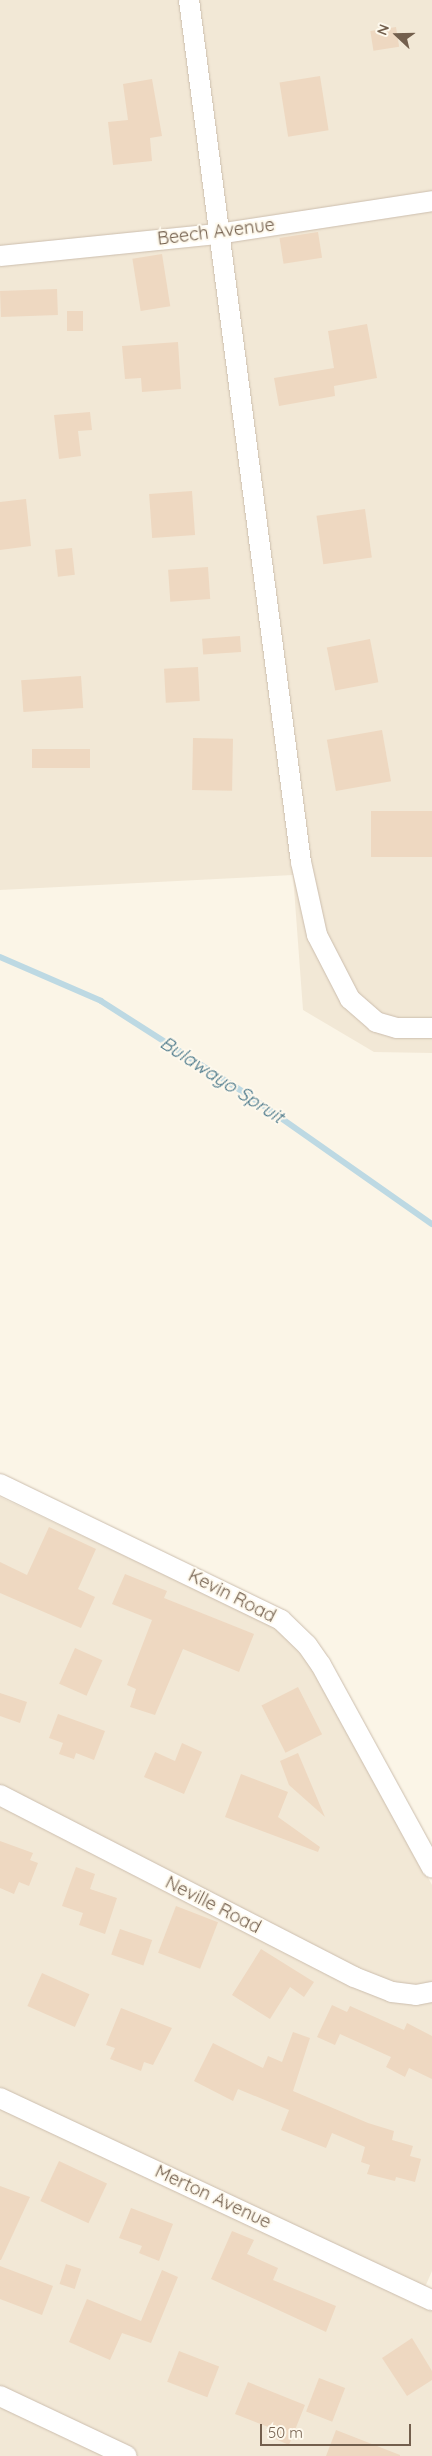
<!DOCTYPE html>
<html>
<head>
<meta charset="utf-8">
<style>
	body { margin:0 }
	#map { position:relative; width:432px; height:2456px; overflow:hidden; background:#fbf5e7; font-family:Quicksand,sans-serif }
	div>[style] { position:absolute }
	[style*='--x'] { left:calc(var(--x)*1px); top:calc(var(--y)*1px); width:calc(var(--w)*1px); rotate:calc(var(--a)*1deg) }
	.residential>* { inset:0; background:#f2e8d6 }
	.stream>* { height:6px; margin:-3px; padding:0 3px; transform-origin:3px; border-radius:3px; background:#bdd9e3 }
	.building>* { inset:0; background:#eed8c1; transform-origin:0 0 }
	.roads { filter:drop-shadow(0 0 1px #ccbeae) drop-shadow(0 0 1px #ccbeae) }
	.minor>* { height:20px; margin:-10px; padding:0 10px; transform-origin:10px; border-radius:10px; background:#fff }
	span { translate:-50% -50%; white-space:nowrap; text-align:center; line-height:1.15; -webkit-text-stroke:4px #fef9ed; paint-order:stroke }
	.street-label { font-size:18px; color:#735f4d }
	.water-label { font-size:19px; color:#4c798b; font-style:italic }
	.north { position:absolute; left:372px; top:10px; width:50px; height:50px; -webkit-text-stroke:4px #fef9ed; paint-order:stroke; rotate:291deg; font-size:14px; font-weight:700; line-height:20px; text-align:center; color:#735f4d }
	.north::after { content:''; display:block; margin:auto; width:18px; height:22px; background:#735f4d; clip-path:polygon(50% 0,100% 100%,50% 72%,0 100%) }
	.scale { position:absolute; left:260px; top:2424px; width:151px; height:22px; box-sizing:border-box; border:2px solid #735f4d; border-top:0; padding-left:6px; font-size:15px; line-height:18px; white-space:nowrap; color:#735f4d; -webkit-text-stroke:4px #fef9ed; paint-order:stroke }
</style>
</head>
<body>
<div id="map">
	<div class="residential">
		<i style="clip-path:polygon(0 0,432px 0,432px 1053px,374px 1052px,303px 1010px,293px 875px,0 890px)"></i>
		<i style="clip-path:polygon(0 1497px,278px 1628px,316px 1672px,432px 1885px,432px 2271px,419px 2301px,432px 2310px,432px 2456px,0 2456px)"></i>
	</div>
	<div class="stream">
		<i style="--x:0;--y:957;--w:110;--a:23.5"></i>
		<i style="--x:101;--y:1001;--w:178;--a:32.6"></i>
		<i style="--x:251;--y:1097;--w:221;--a:35.1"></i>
	</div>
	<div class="building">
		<i style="left:396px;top:27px;width:20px;height:26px;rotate:81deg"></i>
		<i style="left:320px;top:76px;width:55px;height:41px;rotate:81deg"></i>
		<i style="clip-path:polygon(152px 79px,162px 136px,150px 138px,152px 161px,113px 165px,108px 122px,128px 120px,123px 84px)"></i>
		<i style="left:318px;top:232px;width:26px;height:39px;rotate:81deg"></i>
		<i style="left:162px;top:254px;width:53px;height:30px;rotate:81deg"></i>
		<i style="left:57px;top:289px;width:26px;height:57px;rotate:88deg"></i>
		<i style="left:67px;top:311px;width:16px;height:20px"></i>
		<i style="clip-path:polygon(367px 324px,377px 378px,334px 386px,335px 396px,279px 406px,274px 378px,334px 368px,328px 331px)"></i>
		<i style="clip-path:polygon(178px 342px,181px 389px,142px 392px,141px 378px,125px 379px,122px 346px)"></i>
		<i style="clip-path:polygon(90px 412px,92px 430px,78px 431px,81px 456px,59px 459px,54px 415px)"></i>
		<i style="left:192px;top:491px;width:44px;height:43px;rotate:86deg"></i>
		<i style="clip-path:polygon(26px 499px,31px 546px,0 550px,0 502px)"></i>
		<i style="left:365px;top:509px;width:49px;height:49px;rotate:82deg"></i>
		<i style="left:72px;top:548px;width:27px;height:17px;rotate:84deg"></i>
		<i style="left:208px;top:567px;width:32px;height:40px;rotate:86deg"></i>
		<i style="left:240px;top:636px;width:16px;height:38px;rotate:86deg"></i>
		<i style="left:370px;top:639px;width:44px;height:44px;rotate:79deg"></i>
		<i style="left:198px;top:667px;width:34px;height:34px;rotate:87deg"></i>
		<i style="left:81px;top:676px;width:32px;height:60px;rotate:86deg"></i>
		<i style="left:382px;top:730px;width:52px;height:56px;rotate:80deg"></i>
		<i style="left:193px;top:738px;width:40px;height:52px;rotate:1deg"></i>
		<i style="left:90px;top:749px;width:19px;height:58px;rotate:90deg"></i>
		<i style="left:432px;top:811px;width:46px;height:61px;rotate:90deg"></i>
		<i style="clip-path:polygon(49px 1527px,96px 1549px,78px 1589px,95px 1597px,81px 1628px,0 1593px,0 1562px,27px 1575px)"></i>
		<i style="clip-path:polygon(125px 1574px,167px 1591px,164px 1598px,254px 1634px,239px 1672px,183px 1649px,155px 1715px,130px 1707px,136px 1689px,127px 1685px,152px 1620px,112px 1604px)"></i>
		<i style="left:75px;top:1648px;width:30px;height:39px;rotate:24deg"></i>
		<i style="left:298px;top:1687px;width:53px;height:41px;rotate:63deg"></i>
		<i style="clip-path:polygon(0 1693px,27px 1702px,20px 1723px,0 1716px)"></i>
		<i style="clip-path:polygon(58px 1714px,105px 1731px,94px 1760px,76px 1753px,74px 1759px,59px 1754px,63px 1743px,49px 1738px)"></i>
		<i style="clip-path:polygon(182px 1743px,202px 1752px,184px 1794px,144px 1777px,155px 1752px,175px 1761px)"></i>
		<i style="clip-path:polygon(298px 1753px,325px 1817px,289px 1785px,280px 1761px)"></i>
		<i style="clip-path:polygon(241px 1774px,288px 1792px,278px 1817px,320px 1847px,318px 1852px,225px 1817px)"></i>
		<i style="clip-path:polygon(0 1841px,33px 1853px,30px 1860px,38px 1863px,29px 1886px,19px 1882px,14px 1894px,0 1888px)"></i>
		<i style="clip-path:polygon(76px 1867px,95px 1874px,90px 1889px,117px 1898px,105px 1934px,79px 1925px,83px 1913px,62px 1906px)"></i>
		<i style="left:176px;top:1906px;width:45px;height:50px;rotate:21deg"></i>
		<i style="left:120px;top:1929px;width:34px;height:27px;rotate:19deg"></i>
		<i style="clip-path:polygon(261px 1949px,314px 1982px,304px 1997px,290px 1987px,270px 2019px,232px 1995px)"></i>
		<i style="left:42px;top:1973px;width:52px;height:36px;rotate:24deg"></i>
		<i style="clip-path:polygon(332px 2005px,347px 2012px,350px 2006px,404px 2030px,407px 2023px,432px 2036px,432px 2079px,409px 2068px,405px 2077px,386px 2067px,391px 2057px,340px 2034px,335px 2045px,317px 2037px)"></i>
		<i style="clip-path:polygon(121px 2008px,172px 2028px,153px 2065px,144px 2062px,141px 2071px,110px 2059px,115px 2048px,106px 2045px)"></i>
		<i style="clip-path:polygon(293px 2032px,310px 2038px,293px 2091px,368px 2123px,394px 2131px,392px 2140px,413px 2146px,410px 2156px,421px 2159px,415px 2182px,396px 2177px,395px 2181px,367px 2174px,370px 2165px,361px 2162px,365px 2147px,332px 2133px,326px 2148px,281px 2130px,289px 2110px,238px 2089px,233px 2101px,194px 2081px,213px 2043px,263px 2068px,268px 2056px,282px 2062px)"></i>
		<i style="left:59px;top:2161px;width:53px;height:44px;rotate:25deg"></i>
		<i style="clip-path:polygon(0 2186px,30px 2197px,1px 2260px,0 2260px)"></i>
		<i style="clip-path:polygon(131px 2208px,173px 2224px,159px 2261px,139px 2253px,142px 2246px,119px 2238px)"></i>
		<i style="clip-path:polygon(232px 2231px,254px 2240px,247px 2254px,278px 2268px,273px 2280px,336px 2306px,326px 2332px,211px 2279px)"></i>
		<i style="left:66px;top:2264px;width:16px;height:21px;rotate:18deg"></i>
		<i style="clip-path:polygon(0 2266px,53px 2286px,42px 2315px,0 2299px)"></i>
		<i style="clip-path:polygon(162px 2270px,178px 2277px,151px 2343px,122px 2333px,110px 2360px,69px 2342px,87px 2299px,141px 2321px)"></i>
		<i style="clip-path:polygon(412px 2338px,432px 2371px,432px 2380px,407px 2396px,382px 2358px)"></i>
		<i style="left:179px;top:2351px;width:43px;height:33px;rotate:21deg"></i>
		<i style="left:319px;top:2378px;width:28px;height:36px;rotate:21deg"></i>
		<i style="clip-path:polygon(248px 2382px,305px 2405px,289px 2445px,273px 2438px,276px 2430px,235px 2414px)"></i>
		<i style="clip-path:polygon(336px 2430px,400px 2455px,400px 2456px,326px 2456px)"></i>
	</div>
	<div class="roads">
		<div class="minor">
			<i style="--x:189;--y:0;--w:869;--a:82.6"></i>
			<i style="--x:301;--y:862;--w:75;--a:77.6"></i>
			<i style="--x:317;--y:935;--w:72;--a:62.7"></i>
			<i style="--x:350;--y:999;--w:35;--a:41"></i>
			<i style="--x:376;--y:1022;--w:22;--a:16"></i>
			<i style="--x:397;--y:1028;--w:35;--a:0"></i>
			<i style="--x:0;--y:256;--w:218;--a:-5.8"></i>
			<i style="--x:217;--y:234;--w:218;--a:-8.7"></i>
			<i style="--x:0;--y:1484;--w:312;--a:25.8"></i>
			<i style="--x:281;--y:1620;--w:36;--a:44"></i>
			<i style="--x:307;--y:1645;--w:24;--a:55"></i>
			<i style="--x:321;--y:1665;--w:231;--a:61.3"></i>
			<i style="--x:0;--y:1795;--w:398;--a:27.2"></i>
			<i style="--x:354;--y:1977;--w:41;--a:21.5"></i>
			<i style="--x:392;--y:1992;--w:24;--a:7"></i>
			<i style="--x:416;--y:1995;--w:16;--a:-11"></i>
			<i style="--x:0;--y:2098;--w:477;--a:25.1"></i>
			<i style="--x:0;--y:2396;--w:140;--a:25.3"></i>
		</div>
	</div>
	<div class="street-label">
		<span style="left:216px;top:232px;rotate:-7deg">Beech Avenue</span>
		<span style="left:232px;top:1596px;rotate:27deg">Kevin Road</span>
		<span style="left:213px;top:1905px;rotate:27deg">Neville Road</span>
		<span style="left:213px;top:2197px;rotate:25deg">Merton Avenue</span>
	</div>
	<div class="water-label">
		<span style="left:222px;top:1080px;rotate:33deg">Bulawayo Spruit</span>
	</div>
	<div class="north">N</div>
	<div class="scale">50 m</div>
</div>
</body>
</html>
